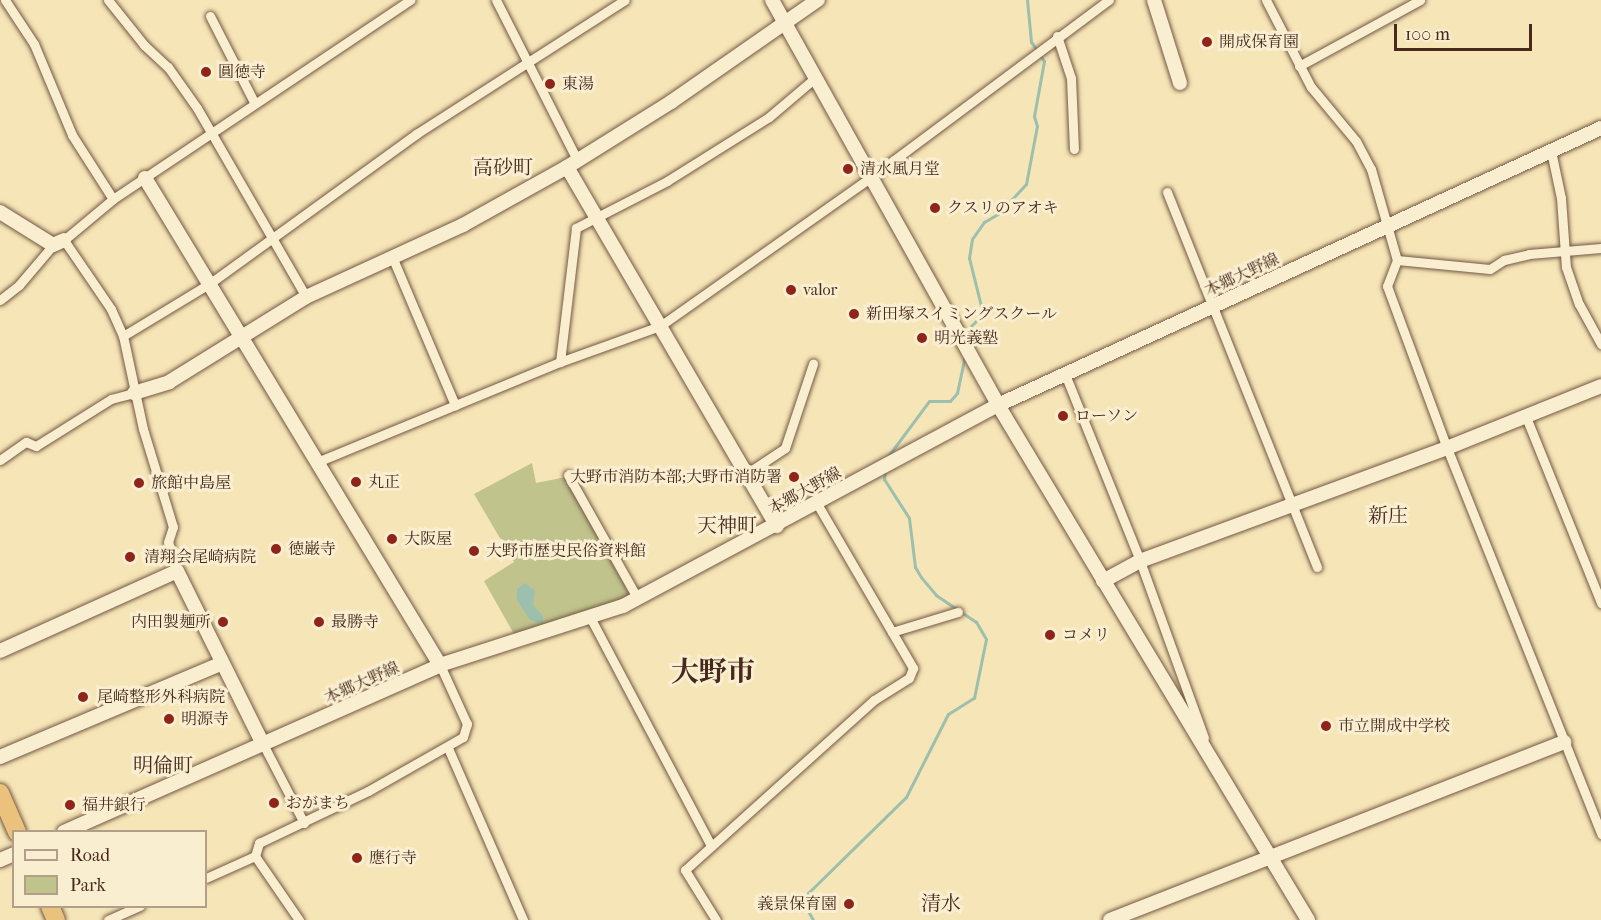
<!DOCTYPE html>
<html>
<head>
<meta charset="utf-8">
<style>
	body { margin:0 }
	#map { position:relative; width:1601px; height:920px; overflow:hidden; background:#f6e5b6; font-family:"IM FELL French Canon","Noto Serif JP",serif }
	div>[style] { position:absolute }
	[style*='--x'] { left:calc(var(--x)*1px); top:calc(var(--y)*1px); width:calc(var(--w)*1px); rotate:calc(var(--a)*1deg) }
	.green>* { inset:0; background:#c0c38c }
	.water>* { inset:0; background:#9dbfad }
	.stream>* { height:3px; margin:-1.5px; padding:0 1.5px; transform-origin:1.5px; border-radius:1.5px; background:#9dbfad }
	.roads { filter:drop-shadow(0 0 2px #735844) drop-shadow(0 0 2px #735844) }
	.street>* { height:9px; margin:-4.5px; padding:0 4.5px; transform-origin:4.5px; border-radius:4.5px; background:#f9eed0 }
	.secondary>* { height:14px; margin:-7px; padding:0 7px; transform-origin:7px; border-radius:7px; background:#f9eed0 }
	.highway>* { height:18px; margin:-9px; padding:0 9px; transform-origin:9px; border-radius:9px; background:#ebc27b }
	.dots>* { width:16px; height:16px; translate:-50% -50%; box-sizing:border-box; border:3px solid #f9eed0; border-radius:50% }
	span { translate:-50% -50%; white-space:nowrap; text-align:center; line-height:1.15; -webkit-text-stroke:6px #f9eed0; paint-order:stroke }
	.poi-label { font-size:16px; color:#47291e }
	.left { translate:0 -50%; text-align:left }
	.right { translate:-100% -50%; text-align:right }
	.street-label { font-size:16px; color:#47291e }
	.quarter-label { font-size:20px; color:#47291e }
	.town-label { font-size:28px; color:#47291e; font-weight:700 }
	.legend { position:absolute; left:12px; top:830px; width:195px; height:78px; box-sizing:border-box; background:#f9eed0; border:2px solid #b29f89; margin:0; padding:8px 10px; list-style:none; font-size:18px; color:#47291e }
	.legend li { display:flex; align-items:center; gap:12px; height:30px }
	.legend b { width:30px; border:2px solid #b29f89 }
	.scale { position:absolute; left:1394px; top:24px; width:138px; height:27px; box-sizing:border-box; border:3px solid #47291e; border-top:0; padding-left:8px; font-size:18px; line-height:21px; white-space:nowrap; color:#47291e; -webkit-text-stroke:4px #f9eed0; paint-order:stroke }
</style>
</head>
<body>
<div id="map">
	<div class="green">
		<i style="clip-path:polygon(532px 463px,536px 483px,566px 477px,631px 597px,514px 634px,484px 581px,514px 562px,474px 494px)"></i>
	</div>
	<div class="water">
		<i style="clip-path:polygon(525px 583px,535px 591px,533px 605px,543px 616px,543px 624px,530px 620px,517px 600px,517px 589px)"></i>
	</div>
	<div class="stream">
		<i style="--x:968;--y:340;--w:14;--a:-78"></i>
		<i style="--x:971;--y:326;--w:17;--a:-45"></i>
		<i style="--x:983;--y:314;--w:58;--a:-104"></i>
		<i style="--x:969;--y:258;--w:19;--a:-81"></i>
		<i style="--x:972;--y:239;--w:21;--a:-55"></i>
		<i style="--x:984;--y:222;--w:16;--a:-30"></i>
		<i style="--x:998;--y:214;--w:41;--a:-47"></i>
		<i style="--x:1026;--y:184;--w:59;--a:-79.3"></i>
		<i style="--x:1037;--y:126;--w:10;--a:-107"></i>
		<i style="--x:1034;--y:116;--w:56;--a:-79.7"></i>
		<i style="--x:1044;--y:61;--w:23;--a:-124"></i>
		<i style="--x:1031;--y:42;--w:42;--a:-95.4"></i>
		<i style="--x:886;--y:459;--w:72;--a:-53.4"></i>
		<i style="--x:929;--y:401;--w:21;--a:0"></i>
		<i style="--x:950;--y:401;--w:11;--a:-49"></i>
		<i style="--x:957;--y:393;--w:39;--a:-78"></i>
		<i style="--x:813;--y:920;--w:13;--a:-119"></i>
		<i style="--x:807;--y:909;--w:16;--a:-86"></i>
		<i style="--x:808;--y:893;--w:137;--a:-44.4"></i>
		<i style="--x:906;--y:797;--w:93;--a:-63.2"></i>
		<i style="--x:948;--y:714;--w:31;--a:-32"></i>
		<i style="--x:974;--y:698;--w:60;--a:-78.5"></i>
		<i style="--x:986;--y:639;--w:20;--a:-120"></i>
		<i style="--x:976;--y:622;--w:48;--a:-146"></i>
		<i style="--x:936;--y:595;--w:23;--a:-130"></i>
		<i style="--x:921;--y:577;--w:12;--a:-121"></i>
		<i style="--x:915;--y:567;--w:49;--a:-97"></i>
		<i style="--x:909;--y:518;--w:46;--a:-122.7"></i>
		<i style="--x:884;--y:479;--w:8;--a:-83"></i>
	</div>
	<div class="roads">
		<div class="street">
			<i style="--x:5;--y:0;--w:53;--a:56.6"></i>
			<i style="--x:34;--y:44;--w:99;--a:67.3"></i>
			<i style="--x:72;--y:135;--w:76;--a:57.4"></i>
			<i style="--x:108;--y:0;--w:58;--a:51.3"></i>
			<i style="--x:144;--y:45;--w:33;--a:43"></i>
			<i style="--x:168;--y:67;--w:50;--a:54.7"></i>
			<i style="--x:197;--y:108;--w:218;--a:60"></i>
			<i style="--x:496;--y:0;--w:179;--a:63.1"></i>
			<i style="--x:1266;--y:0;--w:98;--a:62.7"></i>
			<i style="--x:1311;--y:87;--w:70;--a:50.2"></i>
			<i style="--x:1356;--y:141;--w:32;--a:62"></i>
			<i style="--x:1371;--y:169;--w:95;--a:74.1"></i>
			<i style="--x:1397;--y:260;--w:28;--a:111"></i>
			<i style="--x:1387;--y:286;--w:173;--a:69.7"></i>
			<i style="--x:1447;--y:448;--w:416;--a:68.2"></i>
			<i style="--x:210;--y:16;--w:97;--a:62.9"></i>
			<i style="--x:1057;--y:36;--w:44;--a:71.6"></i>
			<i style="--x:1071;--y:78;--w:71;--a:87.6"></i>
			<i style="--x:1299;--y:66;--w:138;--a:-28.6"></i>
			<i style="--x:1551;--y:151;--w:48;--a:78"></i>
			<i style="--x:1561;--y:198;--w:69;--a:85.9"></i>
			<i style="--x:1566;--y:267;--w:39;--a:71"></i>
			<i style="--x:1579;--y:304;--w:46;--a:61.2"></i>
			<i style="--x:1167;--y:192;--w:404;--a:68.2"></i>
			<i style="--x:393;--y:259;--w:159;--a:67"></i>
			<i style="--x:1397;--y:260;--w:93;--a:5.5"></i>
			<i style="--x:1490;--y:269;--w:17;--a:-33"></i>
			<i style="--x:1504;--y:260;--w:26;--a:-13"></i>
			<i style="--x:1529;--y:254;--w:72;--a:-4.8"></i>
			<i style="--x:0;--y:300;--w:24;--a:-38"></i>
			<i style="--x:19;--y:285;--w:52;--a:-49.6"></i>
			<i style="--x:123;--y:336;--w:100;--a:-31.2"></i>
			<i style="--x:209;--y:284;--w:256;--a:-35.9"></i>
			<i style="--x:416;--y:134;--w:248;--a:-32.7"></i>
			<i style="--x:560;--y:362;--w:135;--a:-83.2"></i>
			<i style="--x:576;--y:228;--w:102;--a:-27.3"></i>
			<i style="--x:667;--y:181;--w:120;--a:-32.1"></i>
			<i style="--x:769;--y:117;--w:60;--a:-40.3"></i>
			<i style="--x:1065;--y:374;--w:201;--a:68.1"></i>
			<i style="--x:1140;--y:561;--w:188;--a:70.1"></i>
			<i style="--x:1526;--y:417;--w:201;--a:68"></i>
			<i style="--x:0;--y:460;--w:32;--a:-35"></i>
			<i style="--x:26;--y:442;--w:11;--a:22"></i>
			<i style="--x:36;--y:446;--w:89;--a:-32.1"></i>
			<i style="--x:111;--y:399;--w:24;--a:-15"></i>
			<i style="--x:317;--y:462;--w:263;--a:-22.4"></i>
			<i style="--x:560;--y:362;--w:106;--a:-19.8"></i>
			<i style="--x:660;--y:326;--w:257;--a:-35.2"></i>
			<i style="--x:870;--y:178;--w:298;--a:-36.7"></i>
			<i style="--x:746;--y:474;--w:47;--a:-33.7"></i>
			<i style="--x:785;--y:448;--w:89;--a:-71.6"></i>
			<i style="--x:568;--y:475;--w:142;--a:60.6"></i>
			<i style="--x:177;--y:571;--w:30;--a:-107"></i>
			<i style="--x:168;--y:542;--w:16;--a:-72"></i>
			<i style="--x:173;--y:527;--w:102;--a:-107"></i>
			<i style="--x:143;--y:429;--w:95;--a:-102.1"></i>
			<i style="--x:123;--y:336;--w:30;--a:-114"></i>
			<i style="--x:111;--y:309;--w:83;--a:-124.3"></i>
			<i style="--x:64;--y:240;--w:64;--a:-39.9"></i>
			<i style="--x:113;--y:199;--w:358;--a:-33.8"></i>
			<i style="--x:591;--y:619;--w:257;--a:62.1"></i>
			<i style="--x:892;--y:632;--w:69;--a:-16.9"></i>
			<i style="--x:263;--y:744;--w:89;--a:62.6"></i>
			<i style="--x:448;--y:748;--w:188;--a:66.4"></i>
			<i style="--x:255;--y:856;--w:78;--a:55.5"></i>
			<i style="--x:206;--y:878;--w:54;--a:-24.2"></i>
			<i style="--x:255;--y:856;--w:14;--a:-73"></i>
			<i style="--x:259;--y:843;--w:121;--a:-25.5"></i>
			<i style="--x:368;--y:791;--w:109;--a:-29.6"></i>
			<i style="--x:463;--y:737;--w:14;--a:-73"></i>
			<i style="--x:467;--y:724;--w:65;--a:-114.6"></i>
			<i style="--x:108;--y:920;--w:35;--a:-24"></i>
			<i style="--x:716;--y:920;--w:59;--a:-121.8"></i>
			<i style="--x:685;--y:870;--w:254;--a:-42"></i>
			<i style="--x:874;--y:700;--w:41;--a:-32.2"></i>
			<i style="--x:909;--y:678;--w:11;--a:-68"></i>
			<i style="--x:913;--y:668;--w:190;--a:-120.3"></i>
		</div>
		<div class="secondary">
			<i style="--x:772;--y:0;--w:464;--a:60.8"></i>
			<i style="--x:998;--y:405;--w:601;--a:58.95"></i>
			<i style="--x:1154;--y:0;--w:87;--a:72.6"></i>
			<i style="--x:567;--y:167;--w:416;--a:59.7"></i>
			<i style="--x:145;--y:178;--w:569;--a:58.79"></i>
			<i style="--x:0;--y:212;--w:62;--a:31.9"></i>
			<i style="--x:53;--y:245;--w:12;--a:-24"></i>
			<i style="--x:134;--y:393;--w:37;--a:-17"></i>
			<i style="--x:169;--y:382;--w:161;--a:-31.8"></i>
			<i style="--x:306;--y:297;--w:173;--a:-24.6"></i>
			<i style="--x:463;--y:225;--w:119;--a:-29.1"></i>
			<i style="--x:567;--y:167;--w:123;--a:-32"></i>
			<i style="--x:671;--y:102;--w:179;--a:-34.8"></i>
			<i style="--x:1103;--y:581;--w:42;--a:-28.4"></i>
			<i style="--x:1140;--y:561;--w:327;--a:-20.2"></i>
			<i style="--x:1447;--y:448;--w:166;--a:-21.9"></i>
			<i style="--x:0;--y:651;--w:194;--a:-24.3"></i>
			<i style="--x:177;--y:571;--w:193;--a:63.6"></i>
			<i style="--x:0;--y:757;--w:241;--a:-22.9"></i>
			<i style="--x:64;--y:832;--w:411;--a:-23.9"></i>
			<i style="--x:440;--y:665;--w:192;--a:-17.9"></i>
			<i style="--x:623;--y:606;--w:425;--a:-28.2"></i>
			<i style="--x:998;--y:405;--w:664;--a:-24.67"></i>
			<i style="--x:0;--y:860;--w:15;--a:-23"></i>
			<i style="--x:1110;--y:920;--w:488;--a:-21.4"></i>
		</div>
		<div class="highway">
			<i style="--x:0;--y:793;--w:43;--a:66.4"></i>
			<i style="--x:50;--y:906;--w:15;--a:67"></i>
		</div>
	</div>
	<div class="dots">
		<i style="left:1207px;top:42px;background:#8f2418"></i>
		<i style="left:206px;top:72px;background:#8f2418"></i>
		<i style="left:550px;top:84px;background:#8f2418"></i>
		<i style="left:848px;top:169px;background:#8f2418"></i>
		<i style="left:935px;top:208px;background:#8f2418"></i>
		<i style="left:791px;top:290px;background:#8f2418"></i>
		<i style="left:854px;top:314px;background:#8f2418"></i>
		<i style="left:922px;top:338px;background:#8f2418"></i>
		<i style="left:1063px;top:416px;background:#8f2418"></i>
		<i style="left:794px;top:477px;background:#8f2418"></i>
		<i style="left:356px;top:482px;background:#8f2418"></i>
		<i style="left:139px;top:483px;background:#8f2418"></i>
		<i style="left:392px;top:539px;background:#8f2418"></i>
		<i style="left:276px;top:549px;background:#8f2418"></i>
		<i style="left:474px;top:551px;background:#8f2418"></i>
		<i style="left:130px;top:557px;background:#8f2418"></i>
		<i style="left:223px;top:622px;background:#8f2418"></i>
		<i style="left:319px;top:622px;background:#8f2418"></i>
		<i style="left:1050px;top:635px;background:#8f2418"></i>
		<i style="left:83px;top:697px;background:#8f2418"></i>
		<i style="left:169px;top:719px;background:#8f2418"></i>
		<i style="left:1326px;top:726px;background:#8f2418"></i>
		<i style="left:274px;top:803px;background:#8f2418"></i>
		<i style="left:70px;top:805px;background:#8f2418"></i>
		<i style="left:357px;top:858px;background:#8f2418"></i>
		<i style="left:849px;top:904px;background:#8f2418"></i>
	</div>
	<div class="poi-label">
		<span class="left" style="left:1219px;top:42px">開成保育園</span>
		<span class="left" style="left:218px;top:72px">圓徳寺</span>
		<span class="left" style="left:562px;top:84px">東湯</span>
		<span class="left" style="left:860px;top:169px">清水風月堂</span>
		<span class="left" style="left:947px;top:208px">クスリのアオキ</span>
		<span class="left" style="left:803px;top:290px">valor</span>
		<span class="left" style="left:866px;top:314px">新田塚スイミングスクール</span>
		<span class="left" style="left:934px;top:338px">明光義塾</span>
		<span class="left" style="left:1075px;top:416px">ローソン</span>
		<span class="right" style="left:782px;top:477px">大野市消防本部;大野市消防署</span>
		<span class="left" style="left:368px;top:482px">丸正</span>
		<span class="left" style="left:151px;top:483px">旅館中島屋</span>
		<span class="left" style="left:404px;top:539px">大阪屋</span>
		<span class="left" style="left:288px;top:549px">徳巌寺</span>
		<span class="left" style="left:486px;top:551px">大野市歴史民俗資料館</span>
		<span class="left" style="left:144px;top:557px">清翔会尾崎病院</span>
		<span class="right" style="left:211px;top:622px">内田製麺所</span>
		<span class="left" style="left:331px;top:622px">最勝寺</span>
		<span class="left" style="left:1062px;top:635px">コメリ</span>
		<span class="left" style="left:97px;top:697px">尾崎整形外科病院</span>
		<span class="left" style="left:181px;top:719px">明源寺</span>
		<span class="left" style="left:1338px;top:726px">市立開成中学校</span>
		<span class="left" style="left:286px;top:803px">おがまち</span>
		<span class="left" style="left:82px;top:805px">福井銀行</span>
		<span class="left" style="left:369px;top:858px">應行寺</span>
		<span class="right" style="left:837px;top:904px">義景保育園</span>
	</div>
	<div class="street-label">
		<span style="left:1242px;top:275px;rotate:-25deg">本郷大野線</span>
		<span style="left:805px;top:491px;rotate:-29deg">本郷大野線</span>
		<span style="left:362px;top:683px;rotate:-24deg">本郷大野線</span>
	</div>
	<div class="quarter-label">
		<span style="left:503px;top:167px">高砂町</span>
		<span style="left:1388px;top:515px">新庄</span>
		<span style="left:727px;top:525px">天神町</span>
		<span style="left:163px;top:765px">明倫町</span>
		<span style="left:941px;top:903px">清水</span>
	</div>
	<div class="town-label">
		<span style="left:713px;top:672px">大野市</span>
	</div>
	<ul class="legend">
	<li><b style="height:8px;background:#f9eed0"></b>Road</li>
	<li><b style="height:16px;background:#c0c38c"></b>Park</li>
	</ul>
	<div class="scale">100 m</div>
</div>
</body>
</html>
